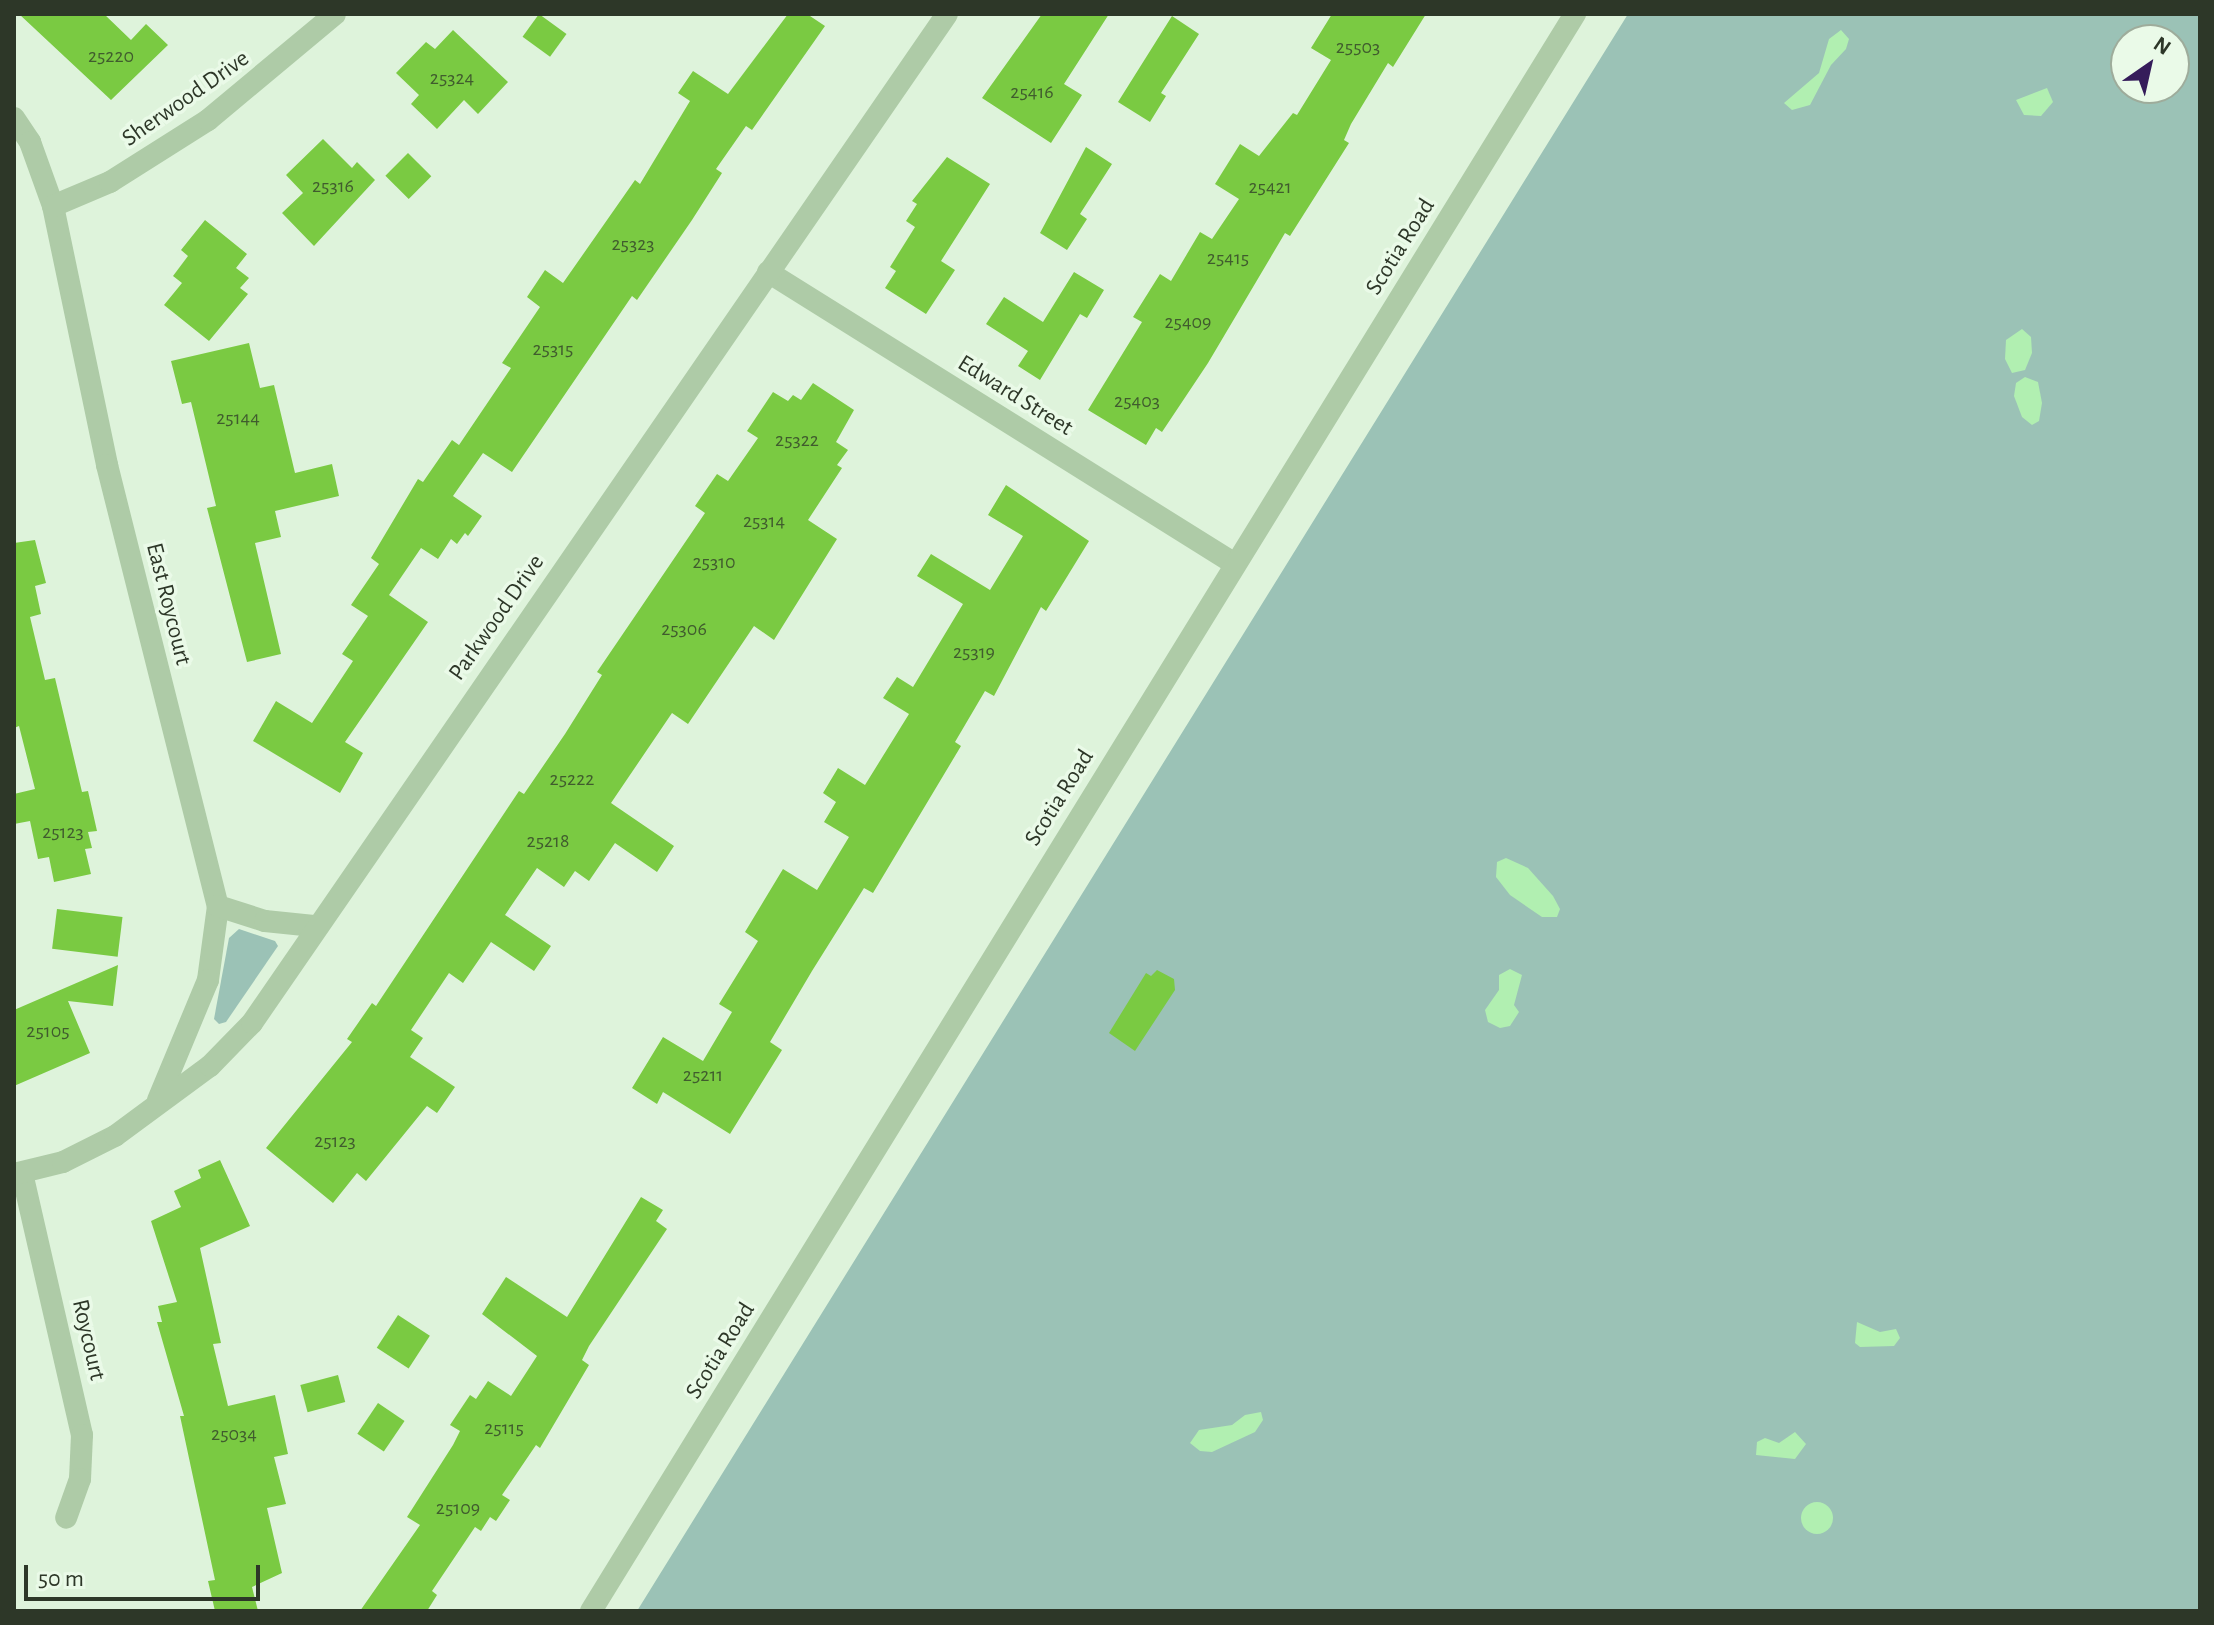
<!DOCTYPE html>
<html>
<head>
<meta charset="utf-8">
<style>
	body { margin:0 }
	#map { position:relative; width:2214px; height:1625px; overflow:hidden; background:#def3db; font-family:"Alegreya Sans",sans-serif }
	div>[style] { position:absolute }
	[style*='--x'] { left:calc(var(--x)*1px); top:calc(var(--y)*1px); width:calc(var(--w)*1px); rotate:calc(var(--a)*1deg) }
	.green>* { inset:0; background:#9bc2b6 }
	.sand>* { inset:0; background:#b1efb1 }
	.round { border-radius:50% }
	.building>* { inset:0; background:#7aca42; transform-origin:0 0 }
	.minor>* { height:22px; margin:-11px; padding:0 11px; transform-origin:11px; border-radius:11px; background:#aecba7 }
	.tertiary>* { height:22px; margin:-11px; padding:0 11px; transform-origin:11px; border-radius:11px; background:#aecba7 }
	span { translate:-50% -50%; white-space:nowrap; text-align:center; line-height:1.15; -webkit-text-stroke:7px #eafae8; paint-order:stroke }
	.number-label { font-size:20px; color:#405c2e }
	.number-label span { -webkit-text-stroke-width:0 }
	.street-label { font-size:24px; color:#2d3728 }
	.frame { position:absolute; inset:0; border:16px solid #2d3728; pointer-events:none }
	.north { position:absolute; left:2110px; top:24px; width:80px; height:80px; box-sizing:border-box; background:#eafae8; border:2px solid #9eac9b; border-radius:50%; rotate:34deg; font-size:22px; font-weight:700; line-height:32px; text-align:center; color:#2d3728 }
	.north::after { content:''; display:block; margin:auto; width:28px; height:36px; background:#351c5a; clip-path:polygon(50% 0,100% 100%,50% 72%,0 100%) }
	.scale { position:absolute; left:24px; top:1565px; width:236px; height:36px; box-sizing:border-box; border:4px solid #2d3728; border-top:0; padding-left:10px; font-size:24px; line-height:28px; white-space:nowrap; color:#2d3728; -webkit-text-stroke:6px #eafae8; paint-order:stroke }
</style>
</head>
<body>
<div id="map">
	<div class="green">
		<i style="clip-path:polygon(evenodd,1628px 14px,2200px 14px,2200px 1611px,637px 1611px,1628px 14px,2126px 40px,2174px 40px,2174px 88px,2126px 88px,2126px 40px)"></i>
		<i style="clip-path:polygon(239px 929px,275px 941px,278px 946px,226px 1022px,219px 1024px,214px 1019px,229px 938px)"></i>
	</div>
	<div class="sand">
		<i style="clip-path:polygon(1841px 30px,1849px 39px,1846px 49px,1831px 65px,1810px 105px,1792px 110px,1784px 103px,1819px 73px,1829px 39px)"></i>
		<i style="clip-path:polygon(2047px 88px,2053px 102px,2041px 116px,2024px 115px,2016px 100px)"></i>
		<i style="clip-path:polygon(2022px 329px,2031px 337px,2032px 353px,2025px 370px,2012px 373px,2005px 359px,2006px 340px)"></i>
		<i style="clip-path:polygon(2025px 377px,2038px 382px,2042px 403px,2039px 421px,2032px 425px,2022px 417px,2014px 396px,2016px 383px)"></i>
		<i style="clip-path:polygon(1506px 858px,1528px 868px,1553px 896px,1560px 909px,1557px 917px,1542px 917px,1510px 895px,1496px 877px,1497px 862px)"></i>
		<i style="clip-path:polygon(1510px 969px,1522px 975px,1514px 1005px,1519px 1012px,1510px 1026px,1500px 1028px,1488px 1022px,1485px 1010px,1499px 990px,1499px 975px)"></i>
		<i style="clip-path:polygon(1857px 1322px,1880px 1332px,1896px 1329px,1900px 1338px,1894px 1346px,1860px 1347px,1855px 1343px)"></i>
		<i style="clip-path:polygon(1261px 1412px,1263px 1420px,1255px 1432px,1212px 1452px,1200px 1451px,1190px 1443px,1199px 1430px,1232px 1425px,1245px 1415px)"></i>
		<i style="clip-path:polygon(1795px 1432px,1806px 1444px,1795px 1459px,1756px 1455px,1757px 1442px,1765px 1438px,1779px 1443px)"></i>
		<i class="round" style="left:1801px;top:1502px;width:32px;height:32px"></i>
	</div>
	<div class="building">
		<i style="clip-path:polygon(19px 14px,104px 14px,131px 40px,146px 24px,168px 45px,111px 100px)"></i>
		<i style="left:539px;top:14px;width:34px;height:28px;rotate:36deg"></i>
		<i style="clip-path:polygon(788px 14px,807px 14px,825px 26px,752px 130px,746px 126px,716px 169px,722px 173px,692px 220px,637px 300px,632px 296px,512px 472px,483px 453px,453px 496px,482px 516px,468px 536px,465px 533px,457px 544px,451px 539px,438px 559px,421px 548px,389px 595px,428px 622px,345px 742px,363px 753px,340px 793px,253px 741px,276px 701px,312px 723px,353px 661px,342px 654px,368px 616px,351px 605px,379px 564px,371px 558px,418px 479px,423px 482px,452px 440px,459px 445px,511px 368px,502px 363px,540px 307px,527px 297px,545px 270px,563px 283px,635px 180px,640px 184px,690px 101px,678px 93px,693px 71px,728px 94px)"></i>
		<i style="clip-path:polygon(1042px 14px,1109px 14px,1064px 84px,1082px 95px,1051px 143px,982px 98px)"></i>
		<i style="clip-path:polygon(1332px 14px,1426px 14px,1393px 67px,1388px 63px,1351px 124px,1344px 140px,1349px 143px,1290px 236px,1285px 233px,1208px 363px,1162px 432px,1156px 428px,1146px 445px,1088px 410px,1142px 322px,1133px 317px,1160px 274px,1171px 281px,1200px 232px,1212px 239px,1239px 199px,1215px 184px,1240px 144px,1259px 156px,1293px 113px,1297px 115px,1331px 60px,1311px 48px)"></i>
		<i style="clip-path:polygon(1172px 16px,1199px 34px,1161px 93px,1166px 96px,1150px 122px,1118px 102px)"></i>
		<i style="clip-path:polygon(453px 30px,508px 82px,478px 114px,464px 100px,437px 129px,411px 104px,419px 95px,396px 73px,426px 42px,435px 49px)"></i>
		<i style="clip-path:polygon(323px 139px,352px 168px,357px 162px,375px 180px,314px 246px,282px 213px,303px 193px,286px 175px)"></i>
		<i style="clip-path:polygon(1086px 147px,1112px 164px,1080px 214px,1087px 219px,1067px 250px,1040px 233px)"></i>
		<i style="left:408px;top:153px;width:33px;height:32px;rotate:45deg"></i>
		<i style="clip-path:polygon(947px 157px,990px 184px,941px 261px,955px 270px,926px 314px,885px 288px,896px 271px,890px 267px,915px 227px,906px 221px,917px 204px,912px 201px)"></i>
		<i style="clip-path:polygon(205px 220px,247px 254px,236px 268px,249px 278px,240px 288px,248px 294px,209px 341px,164px 305px,182px 283px,173px 276px,188px 256px,181px 250px)"></i>
		<i style="clip-path:polygon(1074px 272px,1104px 290px,1087px 318px,1080px 314px,1040px 380px,1018px 366px,1028px 351px,986px 324px,1004px 297px,1043px 322px)"></i>
		<i style="clip-path:polygon(249px 343px,260px 388px,274px 385px,295px 473px,332px 464px,339px 496px,275px 511px,281px 537px,255px 543px,281px 654px,247px 662px,207px 508px,216px 506px,191px 402px,182px 404px,171px 361px)"></i>
		<i style="clip-path:polygon(813px 383px,854px 410px,836px 442px,848px 450px,837px 465px,842px 468px,808px 520px,837px 539px,774px 640px,754px 626px,688px 724px,672px 713px,611px 803px,674px 846px,657px 872px,615px 843px,589px 881px,575px 871px,564px 887px,537px 868px,505px 915px,551px 946px,534px 971px,491px 942px,463px 983px,449px 973px,411px 1030px,423px 1038px,410px 1057px,455px 1087px,437px 1113px,427px 1106px,366px 1181px,357px 1173px,333px 1203px,266px 1148px,352px 1042px,347px 1039px,372px 1003px,376px 1006px,519px 791px,524px 794px,565px 734px,602px 675px,597px 672px,705px 513px,695px 506px,717px 474px,728px 481px,758px 438px,747px 431px,773px 392px,788px 401px,793px 395px,801px 400px)"></i>
		<i style="clip-path:polygon(1006px 485px,1089px 541px,1046px 611px,1041px 607px,994px 696px,985px 691px,955px 742px,961px 746px,873px 893px,864px 888px,812px 971px,770px 1042px,782px 1050px,730px 1134px,663px 1092px,657px 1104px,632px 1088px,663px 1037px,703px 1061px,732px 1012px,719px 1004px,758px 941px,745px 932px,783px 869px,817px 890px,849px 837px,824px 822px,836px 802px,823px 793px,838px 768px,865px 785px,909px 714px,883px 698px,897px 677px,913px 687px,963px 604px,917px 576px,931px 554px,990px 590px,1023px 536px,988px 515px)"></i>
		<i style="clip-path:polygon(35px 540px,46px 583px,35px 586px,41px 614px,30px 617px,45px 680px,55px 678px,82px 792px,88px 791px,97px 831px,88px 832px,92px 848px,85px 849px,91px 874px,54px 882px,49px 857px,38px 859px,30px 821px,14px 824px,14px 794px,35px 789px,19px 726px,14px 728px,14px 543px)"></i>
		<i style="left:57px;top:909px;width:66px;height:40px;rotate:7deg"></i>
		<i style="clip-path:polygon(118px 965px,113px 1006px,68px 1001px,90px 1053px,14px 1086px,14px 1010px)"></i>
		<i style="clip-path:polygon(1157px 970px,1174px 979px,1175px 990px,1135px 1051px,1109px 1033px,1146px 973px,1151px 976px)"></i>
		<i style="clip-path:polygon(220px 1160px,250px 1226px,200px 1248px,221px 1343px,213px 1344px,228px 1406px,275px 1395px,288px 1454px,274px 1457px,286px 1504px,267px 1508px,282px 1573px,252px 1587px,258px 1611px,215px 1611px,208px 1581px,215px 1580px,180px 1416px,184px 1416px,157px 1322px,162px 1322px,158px 1306px,177px 1302px,151px 1221px,181px 1207px,174px 1191px,201px 1178px,198px 1170px)"></i>
		<i style="clip-path:polygon(641px 1197px,663px 1210px,656px 1221px,667px 1229px,589px 1346px,582px 1360px,589px 1365px,540px 1448px,536px 1445px,502px 1495px,510px 1500px,496px 1521px,490px 1517px,481px 1531px,475px 1527px,432px 1591px,437px 1595px,427px 1611px,360px 1611px,420px 1525px,407px 1517px,453px 1445px,460px 1431px,450px 1425px,470px 1395px,476px 1399px,488px 1381px,511px 1396px,537px 1356px,482px 1314px,506px 1277px,567px 1317px)"></i>
		<i style="left:398px;top:1315px;width:38px;height:39px;rotate:33deg"></i>
		<i style="left:338px;top:1375px;width:28px;height:39px;rotate:75deg"></i>
		<i style="left:378px;top:1403px;width:32px;height:37px;rotate:34deg"></i>
	</div>
	<div class="minor">
		<i style="--x:14;--y:118;--w:29;--a:56"></i>
		<i style="--x:30;--y:142;--w:68;--a:70.2"></i>
		<i style="--x:53;--y:206;--w:265;--a:78.2"></i>
		<i style="--x:107;--y:465;--w:455;--a:75.9"></i>
		<i style="--x:218;--y:906;--w:75;--a:97.7"></i>
		<i style="--x:208;--y:980;--w:130;--a:112.6"></i>
		<i style="--x:53;--y:206;--w:62;--a:-22.8"></i>
		<i style="--x:110;--y:182;--w:116;--a:-32.3"></i>
		<i style="--x:208;--y:120;--w:165;--a:-39.8"></i>
		<i style="--x:768;--y:272;--w:551;--a:32.02"></i>
		<i style="--x:218;--y:906;--w:49;--a:17.7"></i>
		<i style="--x:265;--y:921;--w:49;--a:5.8"></i>
		<i style="--x:22;--y:1173;--w:269;--a:77.1"></i>
		<i style="--x:82;--y:1435;--w:44;--a:92.6"></i>
		<i style="--x:80;--y:1479;--w:41;--a:109.7"></i>
		<i style="--x:14;--y:1174;--w:50;--a:-13.8"></i>
		<i style="--x:63;--y:1162;--w:58;--a:-26.6"></i>
		<i style="--x:115;--y:1136;--w:118;--a:-36.4"></i>
		<i style="--x:210;--y:1066;--w:60;--a:-45.7"></i>
		<i style="--x:252;--y:1023;--w:1225;--a:-55.44"></i>
	</div>
	<div class="tertiary">
		<i style="--x:591;--y:1611;--w:1876;--a:-58.36"></i>
	</div>
	<div class="number-label">
		<span style="left:1358px;top:47px">25503</span>
		<span style="left:111px;top:56px">25220</span>
		<span style="left:452px;top:78px">25324</span>
		<span style="left:1032px;top:92px">25416</span>
		<span style="left:333px;top:186px">25316</span>
		<span style="left:1270px;top:187px">25421</span>
		<span style="left:633px;top:244px">25323</span>
		<span style="left:1228px;top:258px">25415</span>
		<span style="left:1188px;top:322px">25409</span>
		<span style="left:553px;top:349px">25315</span>
		<span style="left:1137px;top:401px">25403</span>
		<span style="left:238px;top:418px">25144</span>
		<span style="left:797px;top:440px">25322</span>
		<span style="left:764px;top:521px">25314</span>
		<span style="left:714px;top:562px">25310</span>
		<span style="left:684px;top:629px">25306</span>
		<span style="left:974px;top:652px">25319</span>
		<span style="left:572px;top:779px">25222</span>
		<span style="left:63px;top:832px">25123</span>
		<span style="left:548px;top:841px">25218</span>
		<span style="left:48px;top:1031px">25105</span>
		<span style="left:703px;top:1075px">25211</span>
		<span style="left:335px;top:1141px">25123</span>
		<span style="left:504px;top:1428px">25115</span>
		<span style="left:234px;top:1434px">25034</span>
		<span style="left:458px;top:1508px">25109</span>
	</div>
	<div class="street-label">
		<span style="left:186px;top:99px;rotate:-35deg">Sherwood Drive</span>
		<span style="left:1401px;top:247px;rotate:-58deg">Scotia Road</span>
		<span style="left:1015px;top:396px;rotate:32deg">Edward Street</span>
		<span style="left:168px;top:604px;rotate:76deg">East Roycourt</span>
		<span style="left:497px;top:618px;rotate:-55deg">Parkwood Drive</span>
		<span style="left:1060px;top:798px;rotate:-58deg">Scotia Road</span>
		<span style="left:88px;top:1340px;rotate:77deg">Roycourt</span>
		<span style="left:721px;top:1351px;rotate:-58deg">Scotia Road</span>
	</div>
	<div class="frame"></div>
	<div class="north">N</div>
	<div class="scale">50 m</div>
</div>
</body>
</html>
